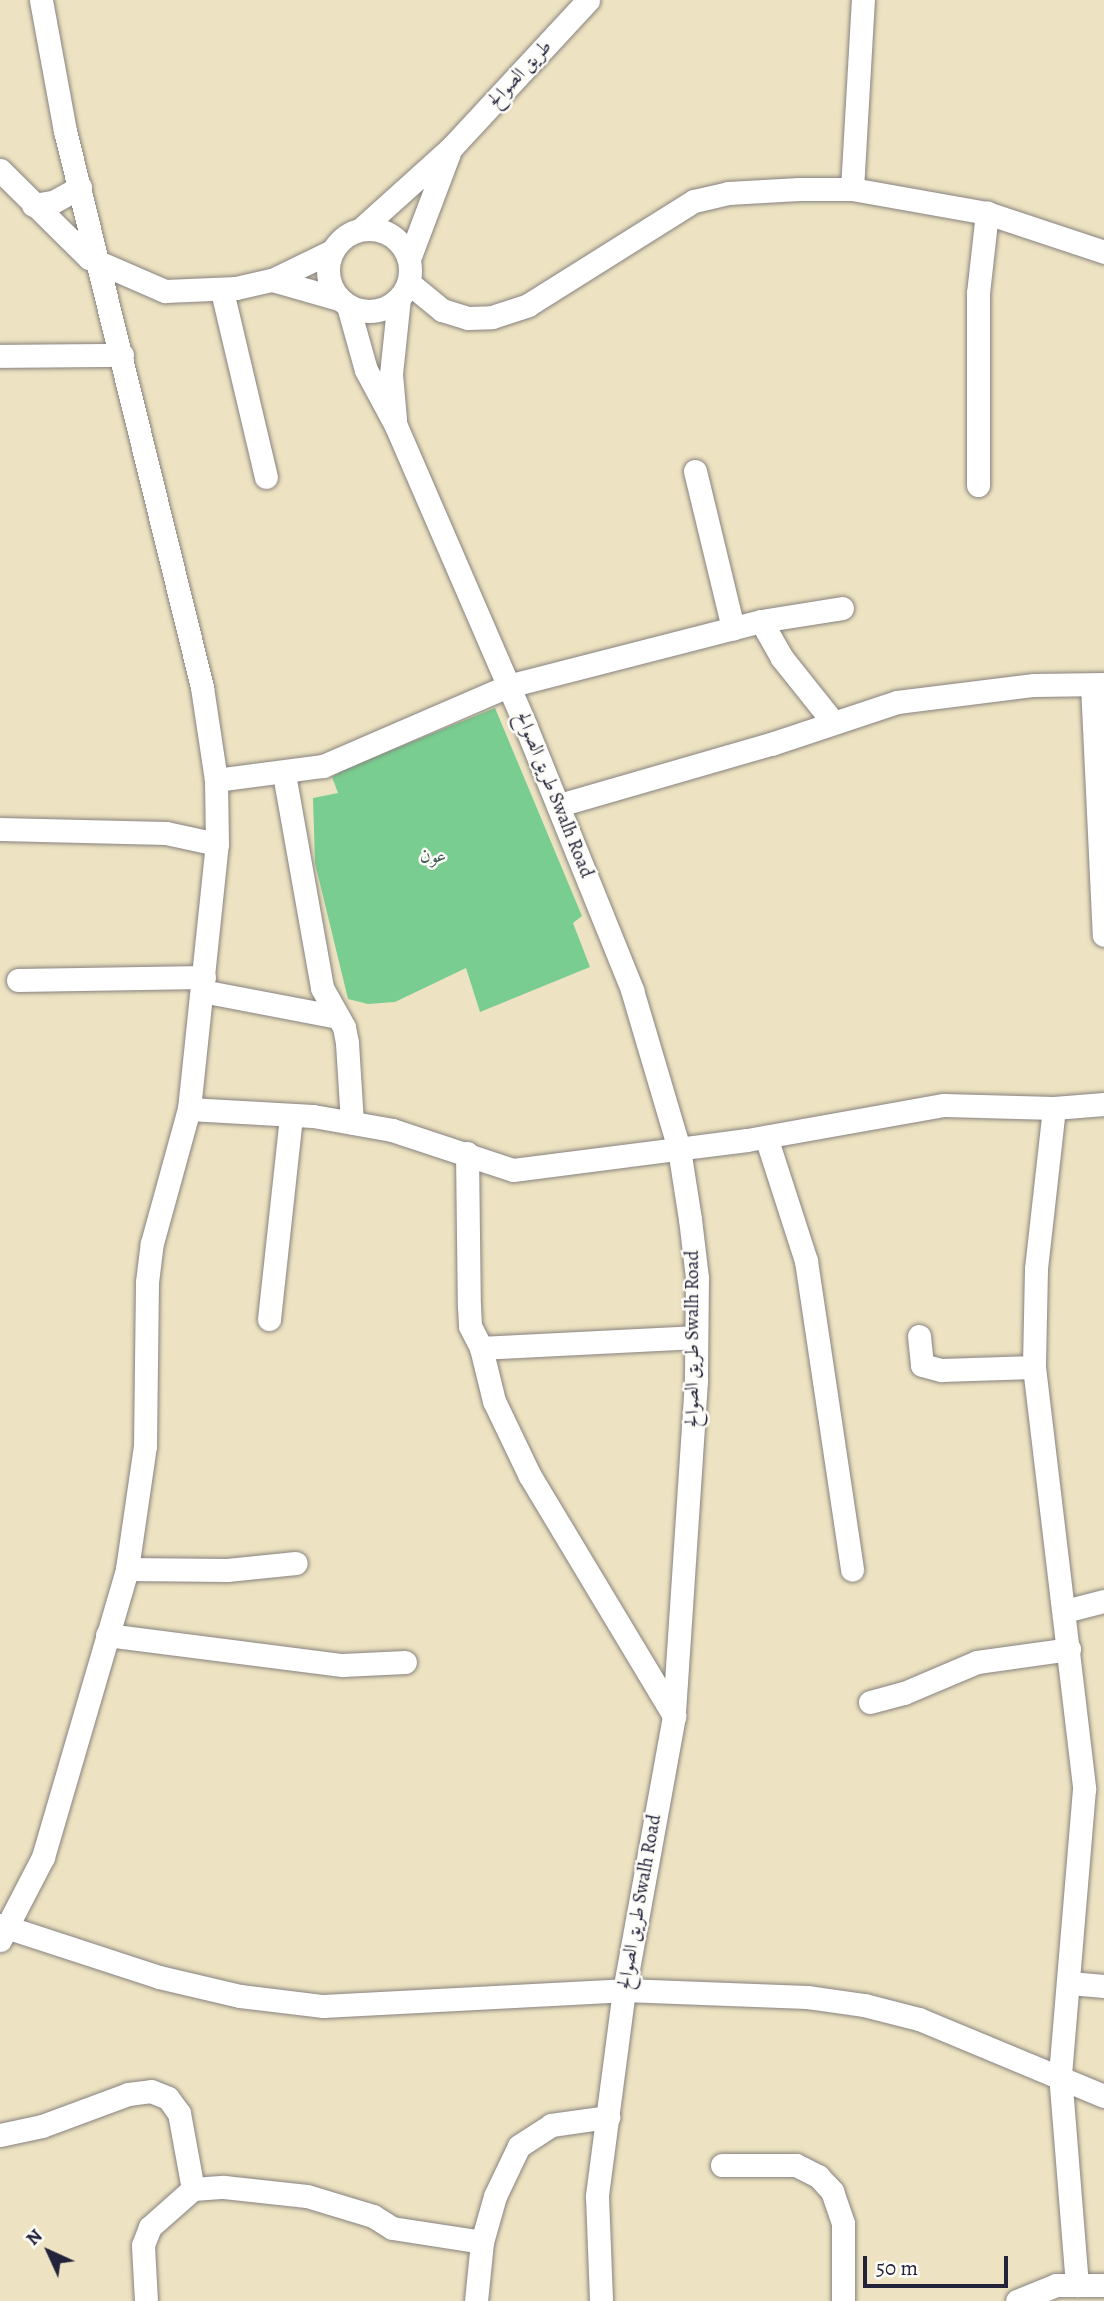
<!DOCTYPE html>
<html>
<head>
<meta charset="utf-8">
<style>
	body { margin:0 }
	#map { position:relative; width:1104px; height:2301px; overflow:hidden; background:#ede3c2; font-family:Alegreya,Amiri,serif }
	div>[style] { position:absolute }
	[style*='--x'] { left:calc(var(--x)*1px); top:calc(var(--y)*1px); width:calc(var(--w)*1px); rotate:calc(var(--a)*1deg) }
	.green>* { inset:0; background:#79cd90 }
	.roads { filter:drop-shadow(0 0 2px #88827e) drop-shadow(0 0 2px #88827e) }
	.minor>* { height:23px; margin:-11.5px; padding:0 11.5px; transform-origin:11.5px; border-radius:11.5px; background:#fff }
	.minor>.ring { margin:-11.5px; padding:0; box-sizing:content-box; background:none; border:23px solid #fff; border-radius:50% }
	span { translate:-50% -50%; white-space:nowrap; text-align:center; line-height:1.15; -webkit-text-stroke:5px #fdfcf7; paint-order:stroke }
	.street-label { font-size:19px; color:#22223b }
	.park-label { font-size:19px; color:#405e59 }
	.north { position:absolute; left:14px; top:2217px; width:70px; height:70px; -webkit-text-stroke:5px #fdfcf7; paint-order:stroke; rotate:315deg; font-size:19px; font-weight:700; line-height:28px; text-align:center; color:#22223b }
	.north::after { content:''; display:block; margin:auto; width:24px; height:32px; background:#22223b; clip-path:polygon(50% 0,100% 100%,50% 72%,0 100%) }
	.scale { position:absolute; left:863px; top:2256px; width:145px; height:32px; box-sizing:border-box; border:4px solid #22223b; border-top:0; padding-left:9px; font-size:21px; line-height:24px; white-space:nowrap; color:#22223b; -webkit-text-stroke:5px #fdfcf7; paint-order:stroke }
</style>
</head>
<body>
<div id="map">
	<div class="green">
		<i style="clip-path:polygon(495px 708px,582px 916px,573px 923px,590px 967px,480px 1012px,466px 968px,395px 1002px,368px 1004px,348px 999px,315px 863px,313px 798px,338px 793px,332px 777px,345px 769px)"></i>
	</div>
	<div class="roads">
		<div class="minor">
			<i style="--x:0;--y:170;--w:125;--a:44.7"></i>
			<i style="--x:89;--y:258;--w:83;--a:23.5"></i>
			<i style="--x:165;--y:291;--w:71;--a:-2.4"></i>
			<i style="--x:236;--y:288;--w:37;--a:-13"></i>
			<i style="--x:272;--y:280;--w:67;--a:-25.8"></i>
			<i style="--x:852;--y:189;--w:189;--a:-86.7"></i>
			<i style="--x:33;--y:205;--w:20;--a:-9"></i>
			<i style="--x:53;--y:202;--w:31;--a:-29"></i>
			<i class="ring" style="left:328px;top:229px;width:59px;height:59px"></i>
			<i style="--x:361;--y:229;--w:122;--a:-42"></i>
			<i style="--x:452;--y:147;--w:200;--a:-47.2"></i>
			<i style="--x:409;--y:259;--w:113;--a:-69.3"></i>
			<i style="--x:272;--y:280;--w:70;--a:15.8"></i>
			<i style="--x:409;--y:283;--w:43;--a:39.3"></i>
			<i style="--x:442;--y:310;--w:27;--a:17"></i>
			<i style="--x:468;--y:318;--w:24;--a:-2"></i>
			<i style="--x:492;--y:317;--w:38;--a:-18"></i>
			<i style="--x:528;--y:305;--w:196;--a:-32.1"></i>
			<i style="--x:694;--y:201;--w:35;--a:-13"></i>
			<i style="--x:728;--y:193;--w:71;--a:-3.2"></i>
			<i style="--x:799;--y:189;--w:53;--a:0"></i>
			<i style="--x:852;--y:189;--w:137;--a:10.1"></i>
			<i style="--x:987;--y:213;--w:123;--a:18.4"></i>
			<i style="--x:222;--y:291;--w:191;--a:76.7"></i>
			<i style="--x:348;--y:306;--w:66;--a:74.3"></i>
			<i style="--x:366;--y:370;--w:64;--a:61.8"></i>
			<i style="--x:396;--y:426;--w:328;--a:66.6"></i>
			<i style="--x:526;--y:727;--w:284;--a:68"></i>
			<i style="--x:632;--y:990;--w:166;--a:73.5"></i>
			<i style="--x:679;--y:1149;--w:71;--a:81.1"></i>
			<i style="--x:690;--y:1219;--w:59;--a:83.2"></i>
			<i style="--x:697;--y:1278;--w:103;--a:90.6"></i>
			<i style="--x:696;--y:1381;--w:336;--a:93.8"></i>
			<i style="--x:674;--y:1716;--w:279;--a:100.3"></i>
			<i style="--x:624;--y:1990;--w:208;--a:97.5"></i>
			<i style="--x:597;--y:2196;--w:105;--a:87.8"></i>
			<i style="--x:0;--y:356;--w:122;--a:-0.5"></i>
			<i style="--x:395;--y:419;--w:45;--a:-95.1"></i>
			<i style="--x:391;--y:374;--w:76;--a:-84"></i>
			<i style="--x:695;--y:471;--w:162;--a:76.4"></i>
			<i style="--x:978;--y:485;--w:192;--a:-90"></i>
			<i style="--x:978;--y:293;--w:81;--a:-83.6"></i>
			<i style="--x:761;--y:621;--w:43;--a:60.4"></i>
			<i style="--x:782;--y:658;--w:82;--a:51.4"></i>
			<i style="--x:1092;--y:685;--w:250;--a:87.3"></i>
			<i style="--x:284;--y:774;--w:217;--a:79.9"></i>
			<i style="--x:322;--y:988;--w:45;--a:60.6"></i>
			<i style="--x:344;--y:1027;--w:16;--a:79"></i>
			<i style="--x:347;--y:1043;--w:80;--a:86.4"></i>
			<i style="--x:216;--y:780;--w:108;--a:-7.5"></i>
			<i style="--x:323;--y:766;--w:202;--a:-23.4"></i>
			<i style="--x:508;--y:686;--w:261;--a:-14.4"></i>
			<i style="--x:761;--y:621;--w:82;--a:-9.1"></i>
			<i style="--x:559;--y:805;--w:221;--a:-16.1"></i>
			<i style="--x:771;--y:744;--w:133;--a:-18.4"></i>
			<i style="--x:897;--y:702;--w:138;--a:-7.1"></i>
			<i style="--x:1034;--y:685;--w:70;--a:-0.8"></i>
			<i style="--x:0;--y:829;--w:166;--a:1.4"></i>
			<i style="--x:166;--y:833;--w:52;--a:12.2"></i>
			<i style="--x:18;--y:980;--w:186;--a:-0.9"></i>
			<i style="--x:202;--y:991;--w:138;--a:10.8"></i>
			<i style="--x:1054;--y:1108;--w:162;--a:96.4"></i>
			<i style="--x:1036;--y:1269;--w:98;--a:91.2"></i>
			<i style="--x:1034;--y:1367;--w:425;--a:83.2"></i>
			<i style="--x:1084;--y:1789;--w:286;--a:94.8"></i>
			<i style="--x:1060;--y:2074;--w:212;--a:85.4"></i>
			<i style="--x:189;--y:1109;--w:124;--a:3.2"></i>
			<i style="--x:313;--y:1116;--w:80;--a:10"></i>
			<i style="--x:392;--y:1130;--w:127;--a:18.3"></i>
			<i style="--x:513;--y:1170;--w:236;--a:-7.3"></i>
			<i style="--x:747;--y:1140;--w:200;--a:-10.1"></i>
			<i style="--x:944;--y:1105;--w:110;--a:1.6"></i>
			<i style="--x:1054;--y:1108;--w:50;--a:-4.6"></i>
			<i style="--x:766;--y:1137;--w:130;--a:72.1"></i>
			<i style="--x:806;--y:1261;--w:312;--a:81.5"></i>
			<i style="--x:467;--y:1153;--w:153;--a:89.3"></i>
			<i style="--x:469;--y:1306;--w:20;--a:87"></i>
			<i style="--x:470;--y:1326;--w:25;--a:63"></i>
			<i style="--x:481;--y:1348;--w:215;--a:-2.9"></i>
			<i style="--x:269;--y:1319;--w:205;--a:-83.8"></i>
			<i style="--x:919;--y:1336;--w:29;--a:84"></i>
			<i style="--x:922;--y:1365;--w:20;--a:15"></i>
			<i style="--x:941;--y:1370;--w:93;--a:-1.8"></i>
			<i style="--x:481;--y:1348;--w:55;--a:76.2"></i>
			<i style="--x:494;--y:1401;--w:83;--a:64.4"></i>
			<i style="--x:530;--y:1476;--w:280;--a:59"></i>
			<i style="--x:127;--y:1569;--w:100;--a:0.6"></i>
			<i style="--x:227;--y:1570;--w:69;--a:-5.8"></i>
			<i style="--x:1065;--y:1611;--w:40;--a:-14.4"></i>
			<i style="--x:107;--y:1635;--w:237;--a:7.3"></i>
			<i style="--x:342;--y:1665;--w:63;--a:-2.7"></i>
			<i style="--x:870;--y:1702;--w:35;--a:-15"></i>
			<i style="--x:904;--y:1693;--w:79;--a:-23"></i>
			<i style="--x:977;--y:1662;--w:93;--a:-8"></i>
			<i style="--x:0;--y:1925;--w:167;--a:18.1"></i>
			<i style="--x:159;--y:1977;--w:83;--a:13.2"></i>
			<i style="--x:240;--y:1996;--w:84;--a:6.9"></i>
			<i style="--x:323;--y:2006;--w:301;--a:-3"></i>
			<i style="--x:624;--y:1990;--w:183;--a:2.2"></i>
			<i style="--x:807;--y:1997;--w:58;--a:8"></i>
			<i style="--x:864;--y:2005;--w:57;--a:14.3"></i>
			<i style="--x:919;--y:2019;--w:200;--a:22.6"></i>
			<i style="--x:0;--y:1940;--w:93;--a:-62.6"></i>
			<i style="--x:43;--y:1857;--w:300;--a:-73.7"></i>
			<i style="--x:127;--y:1569;--w:124;--a:-81.7"></i>
			<i style="--x:145;--y:1446;--w:164;--a:-89.3"></i>
			<i style="--x:147;--y:1282;--w:39;--a:-83"></i>
			<i style="--x:152;--y:1243;--w:139;--a:-74.6"></i>
			<i style="--x:189;--y:1109;--w:266;--a:-84"></i>
			<i style="--x:217;--y:844;--w:64;--a:-90.9"></i>
			<i style="--x:216;--y:780;--w:94;--a:-98.6"></i>
			<i style="--x:202;--y:687;--w:573;--a:-103.84"></i>
			<i style="--x:65;--y:131;--w:133;--a:-100.4"></i>
			<i style="--x:1070;--y:1983;--w:34;--a:5"></i>
			<i style="--x:0;--y:2135;--w:43;--a:-12.1"></i>
			<i style="--x:42;--y:2126;--w:92;--a:-20.4"></i>
			<i style="--x:128;--y:2094;--w:23;--a:-7"></i>
			<i style="--x:151;--y:2091;--w:18;--a:22"></i>
			<i style="--x:168;--y:2098;--w:19;--a:54"></i>
			<i style="--x:179;--y:2113;--w:77;--a:79.6"></i>
			<i style="--x:722;--y:2165;--w:74;--a:0"></i>
			<i style="--x:796;--y:2165;--w:25;--a:27"></i>
			<i style="--x:818;--y:2176;--w:21;--a:47"></i>
			<i style="--x:832;--y:2191;--w:34;--a:71"></i>
			<i style="--x:843;--y:2223;--w:78;--a:90"></i>
			<i style="--x:146;--y:2301;--w:56;--a:-93.1"></i>
			<i style="--x:143;--y:2245;--w:19;--a:-69"></i>
			<i style="--x:150;--y:2227;--w:57;--a:-41.5"></i>
			<i style="--x:193;--y:2189;--w:31;--a:-4"></i>
			<i style="--x:224;--y:2187;--w:83;--a:6.2"></i>
			<i style="--x:307;--y:2196;--w:69;--a:16.9"></i>
			<i style="--x:373;--y:2216;--w:22;--a:32"></i>
			<i style="--x:392;--y:2228;--w:91;--a:8.8"></i>
			<i style="--x:476;--y:2301;--w:59;--a:-84.2"></i>
			<i style="--x:482;--y:2242;--w:48;--a:-74.2"></i>
			<i style="--x:495;--y:2196;--w:55;--a:-64.4"></i>
			<i style="--x:519;--y:2146;--w:38;--a:-33"></i>
			<i style="--x:551;--y:2125;--w:58;--a:-8"></i>
			<i style="--x:1017;--y:2301;--w:42;--a:-22.3"></i>
			<i style="--x:1056;--y:2285;--w:48;--a:0"></i>
		</div>
	</div>
	<div class="street-label">
		<span style="left:520px;top:74px;rotate:-47deg">طريق الصوالح</span>
		<span style="left:554px;top:795px;rotate:68deg">طريق الصوالح Swalh Road</span>
		<span style="left:693px;top:1339px;rotate:-90deg">طريق الصوالح Swalh Road</span>
		<span style="left:640px;top:1902px;rotate:-80deg">طريق الصوالح Swalh Road</span>
	</div>
	<div class="park-label">
		<span style="left:433px;top:857px">عون</span>
	</div>
	<div class="north">N</div>
	<div class="scale">50 m</div>
</div>
</body>
</html>
